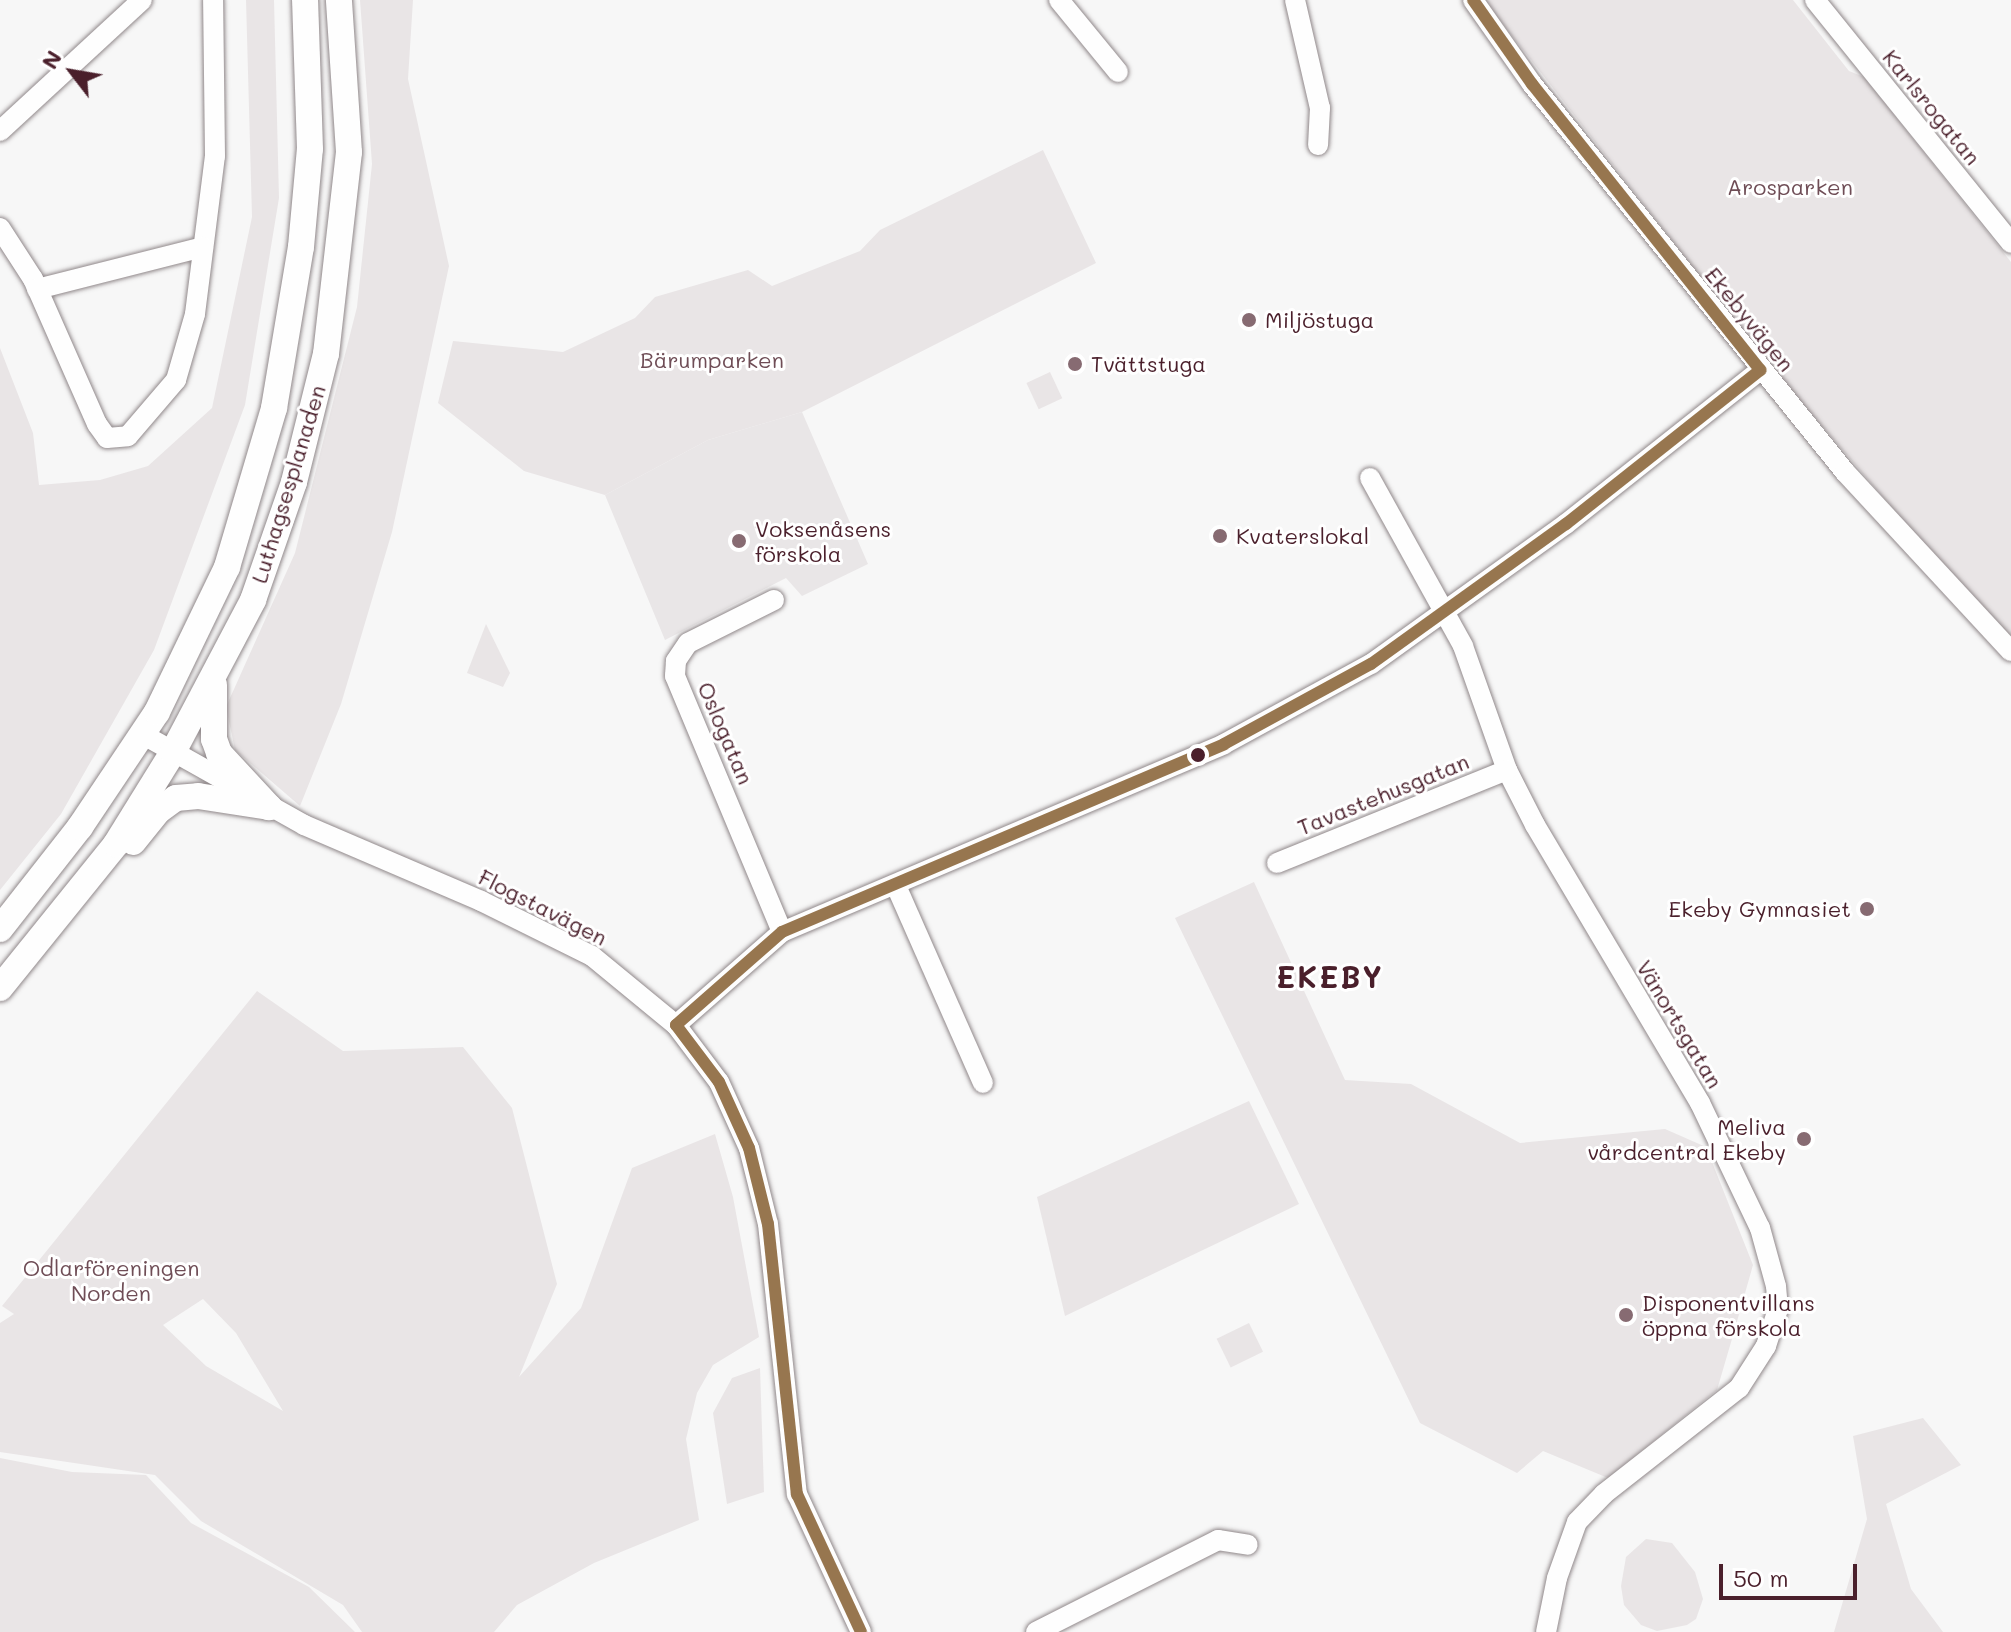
<!DOCTYPE html>
<html>
<head>
<meta charset="utf-8">
<style>
	body { margin:0 }
	#map { position:relative; width:2011px; height:1632px; overflow:hidden; background:#f7f7f7; font-family:Mali,sans-serif }
	div>[style] { position:absolute }
	[style*='--x'] { left:calc(var(--x)*1px); top:calc(var(--y)*1px); width:calc(var(--w)*1px); rotate:calc(var(--a)*1deg) }
	.built>* { inset:0; background:#e9e6e7 }
	.green>* { inset:0; background:#e9e5e6; transform-origin:0 0 }
	.roads { filter:drop-shadow(0 0 2px #90888a) drop-shadow(0 0 2px #90888a) }
	.minor>* { height:20px; margin:-10px; padding:0 10px; transform-origin:10px; border-radius:10px; background:#fefefe }
	.major>* { height:26px; margin:-13px; padding:0 13px; transform-origin:13px; border-radius:13px; background:#fefefe }
	.bus-1>* { height:12px; margin:-6px; padding:0 6px; transform-origin:6px; border-radius:6px; background:#97764f }
	.dots>* { width:22px; height:22px; translate:-50% -50%; box-sizing:border-box; border:4px solid #fff; border-radius:50% }
	span { translate:-50% -50%; white-space:nowrap; text-align:center; line-height:1.15; -webkit-text-stroke:6px #fff; paint-order:stroke }
	.street-label { font-size:22px; color:#4a1f2b }
	.park-label { font-size:22px; color:#6f4d56 }
	.poi-label { font-size:22px; color:#4a1f2b }
	.left { translate:0 -50%; text-align:left }
	.right { translate:-100% -50%; text-align:right }
	.district-label { font-size:30px; color:#4a1f2b; font-weight:700; letter-spacing:2px }
	.north { position:absolute; left:32px; top:32px; width:80px; height:80px; -webkit-text-stroke:6px #fff; paint-order:stroke; rotate:301deg; font-size:22px; font-weight:700; line-height:32px; text-align:center; color:#4a1f2b }
	.north::after { content:''; display:block; margin:auto; width:28px; height:36px; background:#4a1f2b; clip-path:polygon(50% 0,100% 100%,50% 72%,0 100%) }
	.scale { position:absolute; left:1719px; top:1564px; width:138px; height:36px; box-sizing:border-box; border:4px solid #4a1f2b; border-top:0; padding-left:10px; font-size:24px; line-height:28px; white-space:nowrap; color:#4a1f2b; -webkit-text-stroke:6px #fff; paint-order:stroke }
</style>
</head>
<body>
<div id="map">
	<div class="built">
		<i style="clip-path:polygon(802px 412px,868px 564px,802px 596px,786px 578px,665px 640px,605px 495px,708px 440px)"></i>
	</div>
	<div class="green">
		<i style="clip-path:polygon(246px 0,274px 0,279px 198px,245px 405px,154px 650px,61px 814px,0 890px,0 348px,33px 433px,39px 485px,100px 480px,148px 466px,212px 408px,252px 217px)"></i>
		<i style="clip-path:polygon(360px 0,413px 0,408px 79px,449px 266px,392px 532px,341px 704px,300px 806px,235px 750px,226px 707px,295px 553px,357px 307px,372px 164px)"></i>
		<i style="clip-path:polygon(1484px 0,1793px 0,1849px 71px,1864px 77px,2011px 262px,2011px 639px,1949px 574px,1769px 364px)"></i>
		<i style="clip-path:polygon(1043px 150px,1096px 263px,802px 412px,708px 440px,605px 495px,524px 471px,438px 403px,453px 341px,563px 352px,635px 318px,655px 297px,748px 270px,772px 286px,860px 251px,880px 230px)"></i>
		<i style="left:1050px;top:372px;width:29px;height:26px;rotate:65deg"></i>
		<i style="clip-path:polygon(486px 624px,510px 673px,503px 687px,467px 673px)"></i>
		<i style="clip-path:polygon(1254px 882px,1345px 1080px,1411px 1084px,1520px 1143px,1665px 1129px,1706px 1147px,1753px 1265px,1734px 1332px,1717px 1390px,1608px 1478px,1543px 1451px,1517px 1473px,1420px 1423px,1175px 918px)"></i>
		<i style="clip-path:polygon(evenodd,257px 991px,343px 1051px,463px 1047px,512px 1108px,557px 1284px,519px 1377px,581px 1308px,632px 1168px,715px 1134px,733px 1197px,759px 1337px,713px 1365px,697px 1393px,686px 1439px,699px 1520px,594px 1563px,517px 1605px,494px 1632px,362px 1632px,343px 1605px,201px 1521px,155px 1475px,0 1452px,0 1323px,14px 1314px,2px 1306px,257px 991px,203px 1299px,236px 1333px,283px 1411px,206px 1366px,163px 1325px,203px 1299px)"></i>
		<i style="clip-path:polygon(1249px 1101px,1299px 1204px,1065px 1316px,1037px 1197px)"></i>
		<i style="left:1249px;top:1323px;width:32px;height:36px;rotate:64deg"></i>
		<i style="clip-path:polygon(760px 1368px,764px 1492px,727px 1504px,713px 1413px,732px 1378px)"></i>
		<i style="clip-path:polygon(1923px 1418px,1961px 1465px,1886px 1504px,1911px 1589px,1943px 1632px,1834px 1632px,1867px 1519px,1853px 1436px)"></i>
		<i style="clip-path:polygon(0 1458px,72px 1472px,146px 1475px,191px 1523px,309px 1587px,355px 1632px,0 1632px)"></i>
		<i style="clip-path:polygon(1646px 1539px,1672px 1543px,1695px 1572px,1703px 1599px,1696px 1619px,1687px 1625px,1657px 1631px,1641px 1625px,1624px 1605px,1621px 1586px,1626px 1557px)"></i>
	</div>
	<div class="roads">
		<div class="minor">
			<i style="--x:1059;--y:0;--w:93;--a:50.7"></i>
			<i style="--x:1295;--y:0;--w:111;--a:77"></i>
			<i style="--x:1320;--y:108;--w:37;--a:93"></i>
			<i style="--x:1473;--y:0;--w:103;--a:54.9"></i>
			<i style="--x:1532;--y:84;--w:499;--a:51.1"></i>
			<i style="--x:1845;--y:472;--w:244;--a:47.2"></i>
			<i style="--x:1815;--y:0;--w:312;--a:51.1"></i>
			<i style="--x:0;--y:131;--w:193;--a:-42.7"></i>
			<i style="--x:0;--y:228;--w:61;--a:57.1"></i>
			<i style="--x:33;--y:279;--w:158;--a:66.2"></i>
			<i style="--x:97;--y:424;--w:17;--a:54"></i>
			<i style="--x:107;--y:438;--w:21;--a:-5"></i>
			<i style="--x:128;--y:436;--w:74;--a:-49.4"></i>
			<i style="--x:176;--y:380;--w:69;--a:-73.9"></i>
			<i style="--x:195;--y:314;--w:159;--a:-82.8"></i>
			<i style="--x:215;--y:156;--w:156;--a:-90.7"></i>
			<i style="--x:37;--y:289;--w:171;--a:-14.2"></i>
			<i style="--x:1370;--y:478;--w:192;--a:61"></i>
			<i style="--x:1463;--y:646;--w:132;--a:70.5"></i>
			<i style="--x:1507;--y:770;--w:62;--a:63"></i>
			<i style="--x:1535;--y:825;--w:323;--a:59.3"></i>
			<i style="--x:1700;--y:1103;--w:139;--a:64.4"></i>
			<i style="--x:1760;--y:1228;--w:60;--a:74.6"></i>
			<i style="--x:1776;--y:1286;--w:23;--a:85"></i>
			<i style="--x:1778;--y:1309;--w:39;--a:108"></i>
			<i style="--x:1766;--y:1346;--w:50;--a:122.7"></i>
			<i style="--x:1739;--y:1388;--w:172;--a:141.9"></i>
			<i style="--x:1604;--y:1494;--w:39;--a:134"></i>
			<i style="--x:1577;--y:1522;--w:59;--a:109.7"></i>
			<i style="--x:1557;--y:1578;--w:55;--a:101.5"></i>
			<i style="--x:774;--y:600;--w:96;--a:153.4"></i>
			<i style="--x:688;--y:643;--w:22;--a:124"></i>
			<i style="--x:676;--y:661;--w:15;--a:94"></i>
			<i style="--x:675;--y:676;--w:277;--a:67.3"></i>
			<i style="--x:142;--y:734;--w:186;--a:29.3"></i>
			<i style="--x:304;--y:825;--w:193;--a:23.2"></i>
			<i style="--x:481;--y:901;--w:124;--a:26.4"></i>
			<i style="--x:592;--y:956;--w:109;--a:39.4"></i>
			<i style="--x:676;--y:1025;--w:71;--a:53"></i>
			<i style="--x:719;--y:1082;--w:72;--a:65.6"></i>
			<i style="--x:749;--y:1148;--w:78;--a:76"></i>
			<i style="--x:768;--y:1224;--w:272;--a:83.9"></i>
			<i style="--x:797;--y:1494;--w:152;--a:65.1"></i>
			<i style="--x:1277;--y:863;--w:248;--a:-22"></i>
			<i style="--x:897;--y:888;--w:213;--a:66.2"></i>
			<i style="--x:676;--y:1025;--w:141;--a:-41.3"></i>
			<i style="--x:782;--y:932;--w:480;--a:-23"></i>
			<i style="--x:1224;--y:744;--w:167;--a:-28.6"></i>
			<i style="--x:1371;--y:664;--w:240;--a:-35.7"></i>
			<i style="--x:1566;--y:524;--w:248;--a:-38.4"></i>
			<i style="--x:1036;--y:1632;--w:204;--a:-26.8"></i>
			<i style="--x:1218;--y:1540;--w:30;--a:9"></i>
		</div>
		<div class="major">
			<i style="--x:214;--y:685;--w:54;--a:90"></i>
			<i style="--x:214;--y:739;--w:15;--a:70"></i>
			<i style="--x:219;--y:753;--w:74;--a:47.2"></i>
			<i style="--x:133;--y:842;--w:40;--a:-51"></i>
			<i style="--x:158;--y:811;--w:22;--a:-36"></i>
			<i style="--x:176;--y:798;--w:22;--a:-5"></i>
			<i style="--x:198;--y:796;--w:72;--a:8.8"></i>
			<i style="--x:0;--y:929;--w:130;--a:-51.9"></i>
			<i style="--x:80;--y:827;--w:138;--a:-56.2"></i>
			<i style="--x:157;--y:712;--w:161;--a:-64.2"></i>
			<i style="--x:227;--y:567;--w:166;--a:-73.5"></i>
			<i style="--x:274;--y:408;--w:163;--a:-80.5"></i>
			<i style="--x:301;--y:247;--w:98;--a:-84.8"></i>
			<i style="--x:310;--y:149;--w:149;--a:-91.9"></i>
			<i style="--x:0;--y:988;--w:185;--a:-51.1"></i>
			<i style="--x:116;--y:844;--w:108;--a:-58.2"></i>
			<i style="--x:173;--y:752;--w:172;--a:-62.2"></i>
			<i style="--x:253;--y:600;--w:125;--a:-70.8"></i>
			<i style="--x:294;--y:482;--w:132;--a:-76"></i>
			<i style="--x:326;--y:354;--w:203;--a:-83.5"></i>
			<i style="--x:349;--y:152;--w:152;--a:-93.8"></i>
		</div>
	</div>
	<div class="bus-1">
		<i style="--x:1473;--y:0;--w:103;--a:54.9"></i>
		<i style="--x:1532;--y:84;--w:366;--a:51.4"></i>
		<i style="--x:676;--y:1025;--w:141;--a:-41.3"></i>
		<i style="--x:782;--y:932;--w:480;--a:-23"></i>
		<i style="--x:1224;--y:744;--w:167;--a:-28.6"></i>
		<i style="--x:1371;--y:664;--w:240;--a:-35.7"></i>
		<i style="--x:1566;--y:524;--w:248;--a:-38.4"></i>
		<i style="--x:676;--y:1025;--w:71;--a:53"></i>
		<i style="--x:719;--y:1082;--w:72;--a:65.6"></i>
		<i style="--x:749;--y:1148;--w:78;--a:76"></i>
		<i style="--x:768;--y:1224;--w:272;--a:83.9"></i>
		<i style="--x:797;--y:1494;--w:152;--a:65.1"></i>
	</div>
	<div class="dots">
		<i style="left:1249px;top:320px;background:#876b72"></i>
		<i style="left:1075px;top:364px;background:#876b72"></i>
		<i style="left:1220px;top:536px;background:#876b72"></i>
		<i style="left:739px;top:541px;background:#876b72"></i>
		<i style="left:1198px;top:755px;background:#4a1f2b"></i>
		<i style="left:1867px;top:909px;background:#876b72"></i>
		<i style="left:1804px;top:1139px;background:#876b72"></i>
		<i style="left:1626px;top:1315px;background:#876b72"></i>
	</div>
	<div class="street-label">
		<span style="left:1932px;top:107px;rotate:51deg">Karlsrogatan</span>
		<span style="left:1750px;top:319px;rotate:51deg">Ekebyvägen</span>
		<span style="left:288px;top:484px;rotate:-73deg">Luthagsesplanaden</span>
		<span style="left:726px;top:733px;rotate:67deg">Oslogatan</span>
		<span style="left:1383px;top:794px;rotate:-22deg">Tavastehusgatan</span>
		<span style="left:543px;top:907px;rotate:27deg">Flogstavägen</span>
		<span style="left:1680px;top:1024px;rotate:59deg">Vänortsgatan</span>
	</div>
	<div class="park-label">
		<span style="left:1790px;top:187px">Arosparken</span>
		<span style="left:712px;top:360px">Bärumparken</span>
		<span style="left:111px;top:1280px">Odlarföreningen<br>Norden</span>
	</div>
	<div class="poi-label">
		<span class="left" style="left:1265px;top:320px">Miljöstuga</span>
		<span class="left" style="left:1091px;top:364px">Tvättstuga</span>
		<span class="left" style="left:755px;top:541px">Voksenåsens<br>förskola</span>
		<span class="left" style="left:1236px;top:536px">Kvaterslokal</span>
		<span class="right" style="left:1851px;top:909px">Ekeby Gymnasiet</span>
		<span class="right" style="left:1786px;top:1139px">Meliva<br>vårdcentral Ekeby</span>
		<span class="left" style="left:1642px;top:1315px">Disponentvillans<br>öppna förskola</span>
	</div>
	<div class="district-label">
		<span style="left:1330px;top:976px">EKEBY</span>
	</div>
	<div class="north">N</div>
	<div class="scale">50 m</div>
</div>
</body>
</html>
